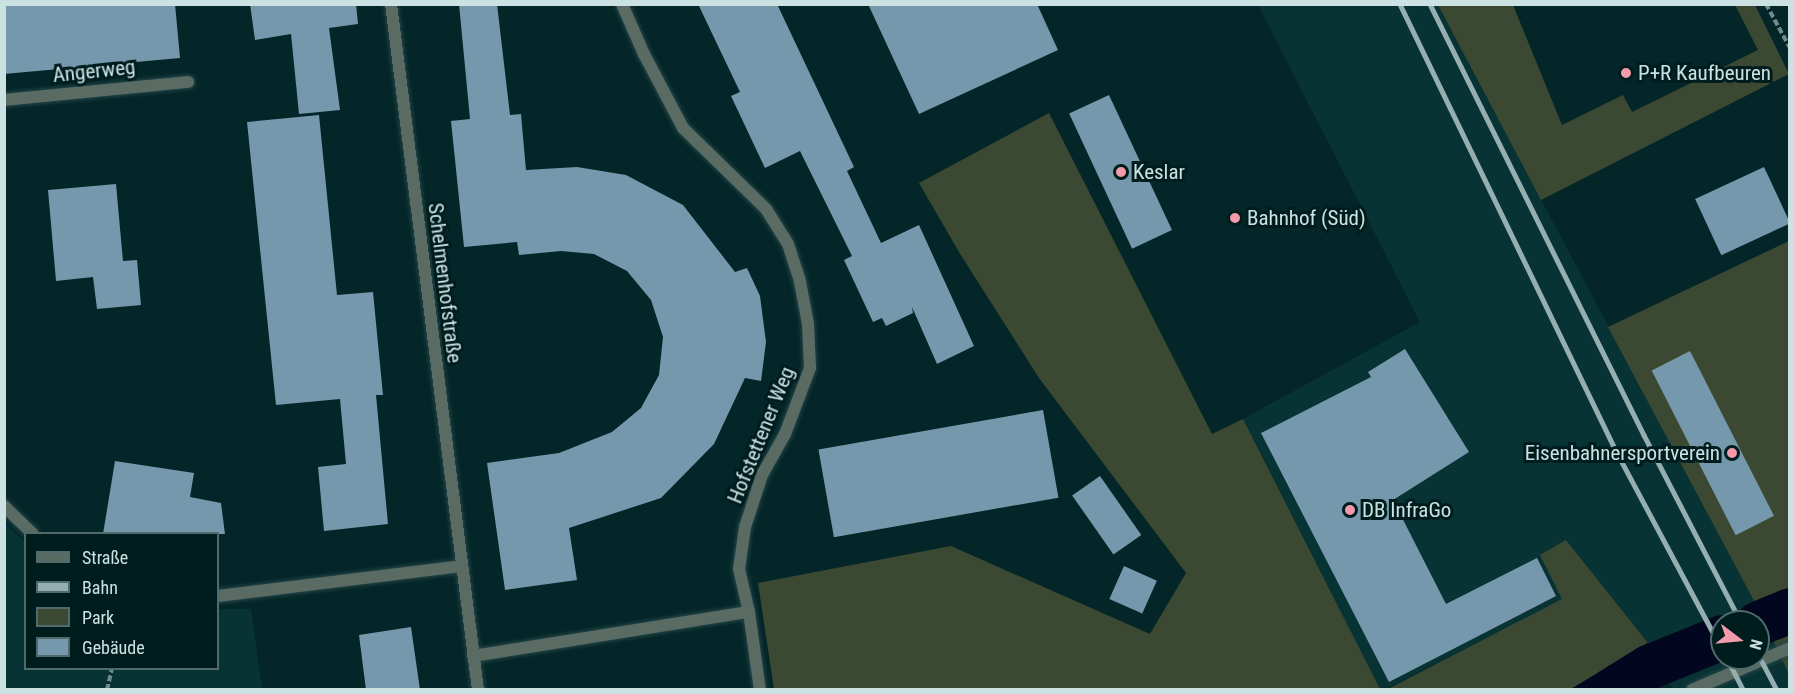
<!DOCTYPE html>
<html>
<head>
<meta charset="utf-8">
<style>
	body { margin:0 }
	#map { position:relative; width:1794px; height:694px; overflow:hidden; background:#042628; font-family:"Roboto Condensed",sans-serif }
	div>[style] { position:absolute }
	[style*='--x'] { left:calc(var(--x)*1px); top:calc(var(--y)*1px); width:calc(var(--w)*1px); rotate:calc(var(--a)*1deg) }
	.built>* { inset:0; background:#083335 }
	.green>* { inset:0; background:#3c4932 }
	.water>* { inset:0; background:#02061f }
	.canal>* { height:45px; margin:-22.5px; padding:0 22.5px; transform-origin:22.5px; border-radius:22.5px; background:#02061f }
	.building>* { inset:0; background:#7698ac; transform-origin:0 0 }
	.path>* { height:4px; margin-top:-2px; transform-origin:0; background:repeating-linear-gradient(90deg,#718c8e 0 6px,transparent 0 9px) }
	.roads { filter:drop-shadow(0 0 2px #244446) drop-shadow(0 0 2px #244446) }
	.service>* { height:12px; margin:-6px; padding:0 6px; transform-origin:6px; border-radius:6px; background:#596b63 }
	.minor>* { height:12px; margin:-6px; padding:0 6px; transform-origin:6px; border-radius:6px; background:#596b63 }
	.rail>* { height:4.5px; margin:-2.25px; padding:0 2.25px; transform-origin:2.25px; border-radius:2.25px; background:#95afb0 }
	.dots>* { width:16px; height:16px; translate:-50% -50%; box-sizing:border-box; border:3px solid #001d1e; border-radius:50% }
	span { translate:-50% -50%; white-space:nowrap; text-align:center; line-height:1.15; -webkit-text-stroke:6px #001d1e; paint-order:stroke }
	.street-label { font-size:21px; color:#cbe1e2 }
	.poi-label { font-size:21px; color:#cbe1e2 }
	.left { translate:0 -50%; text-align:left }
	.right { translate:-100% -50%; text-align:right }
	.frame { position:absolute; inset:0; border:6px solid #cbe1e2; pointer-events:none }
	.legend { position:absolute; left:24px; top:532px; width:195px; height:138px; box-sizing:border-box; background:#001d1e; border:2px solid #516b6c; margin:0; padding:8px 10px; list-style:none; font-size:18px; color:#cbe1e2 }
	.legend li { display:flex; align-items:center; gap:12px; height:30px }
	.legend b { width:30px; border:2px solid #516b6c }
	.north { position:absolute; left:1710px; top:610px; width:60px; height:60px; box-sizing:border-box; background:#001d1e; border:2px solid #516b6c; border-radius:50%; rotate:106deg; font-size:16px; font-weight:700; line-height:24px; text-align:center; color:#cbe1e2 }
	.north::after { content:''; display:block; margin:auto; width:21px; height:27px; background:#f39aab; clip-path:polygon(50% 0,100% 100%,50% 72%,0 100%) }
</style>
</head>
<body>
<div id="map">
	<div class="built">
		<i style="clip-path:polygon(evenodd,1258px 5px,1438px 5px,1752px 597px,1789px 674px,1789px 689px,1672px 689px,1648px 643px,1566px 540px,1563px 599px,1386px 689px,1380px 689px,1243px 419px,1420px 322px,1258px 5px,1722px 622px,1758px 622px,1758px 658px,1722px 658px,1722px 622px)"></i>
		<i style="clip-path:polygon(4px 522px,25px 542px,26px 668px,218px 668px,218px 609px,251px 609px,262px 689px,5px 689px)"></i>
	</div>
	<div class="green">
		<i style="clip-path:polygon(1438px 5px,1513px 5px,1562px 125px,1623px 95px,1632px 112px,1758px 50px,1735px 5px,1755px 5px,1789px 74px,1541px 200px)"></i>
		<i style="clip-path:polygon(1049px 113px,1212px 434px,1243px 419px,1380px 689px,774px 689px,758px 583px,951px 546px,1150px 634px,1186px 573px,1039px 378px,959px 252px,919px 183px)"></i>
		<i style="clip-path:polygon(1789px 241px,1789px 674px,1752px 597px,1608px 327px)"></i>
		<i style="clip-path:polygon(1566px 540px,1648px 643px,1571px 689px,1386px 690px,1562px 599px,1540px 555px)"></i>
	</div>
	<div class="water">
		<i style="clip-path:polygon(1648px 643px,1666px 676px,1644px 689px,1571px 689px)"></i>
	</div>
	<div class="canal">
		<i style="--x:1758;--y:623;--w:35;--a:-22"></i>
		<i style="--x:1611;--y:690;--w:44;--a:-31.9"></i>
		<i style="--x:1648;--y:667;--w:80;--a:-22.1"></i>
	</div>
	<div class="building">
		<i style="clip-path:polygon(4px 4px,175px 4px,180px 58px,4px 74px)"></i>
		<i style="clip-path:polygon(250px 4px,356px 4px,358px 24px,329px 28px,340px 110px,299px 114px,291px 34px,255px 40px)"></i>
		<i style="clip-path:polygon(459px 4px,497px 4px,510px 115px,521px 114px,526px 170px,577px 167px,626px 175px,683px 205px,735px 272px,747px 268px,760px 296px,766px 342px,761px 381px,745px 378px,714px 444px,661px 498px,569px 528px,577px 580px,505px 590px,487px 463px,559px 453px,612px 432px,641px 408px,659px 375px,663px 337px,651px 300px,627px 271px,594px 254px,561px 251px,519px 255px,517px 242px,464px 247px,451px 121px,470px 119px)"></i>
		<i style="clip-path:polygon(698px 4px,777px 4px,854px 167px,847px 171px,881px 243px,919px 225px,974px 346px,937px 364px,912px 307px,913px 313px,886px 326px,882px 318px,873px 322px,844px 260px,852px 256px,800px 151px,765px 168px,731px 96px,740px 92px)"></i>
		<i style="clip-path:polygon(868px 4px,1037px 4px,1058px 50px,919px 114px)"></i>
		<i style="left:1109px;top:95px;width:149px;height:44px;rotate:65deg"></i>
		<i style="clip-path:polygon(319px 115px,337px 295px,373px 292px,383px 395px,376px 395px,388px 524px,324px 531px,318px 467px,346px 464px,340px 399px,276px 405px,247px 122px)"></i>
		<i style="left:1764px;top:167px;width:62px;height:76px;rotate:65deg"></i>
		<i style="clip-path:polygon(116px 184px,123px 261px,137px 260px,141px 305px,97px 309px,93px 277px,56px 281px,48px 190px)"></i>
		<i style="clip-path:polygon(1405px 349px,1469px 452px,1393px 500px,1446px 604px,1537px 558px,1556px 596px,1389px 682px,1261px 433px,1371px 377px,1368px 372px)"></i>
		<i style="left:1690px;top:351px;width:185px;height:43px;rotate:63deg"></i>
		<i style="left:1043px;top:410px;width:89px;height:228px;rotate:80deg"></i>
		<i style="clip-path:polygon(115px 461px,194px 473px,190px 497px,221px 503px,225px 534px,103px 534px)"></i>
		<i style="left:1100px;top:476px;width:72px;height:34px;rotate:55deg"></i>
		<i style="left:1124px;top:566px;width:36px;height:36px;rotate:24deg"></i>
		<i style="clip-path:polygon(411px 627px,420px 690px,366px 690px,359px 635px)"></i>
	</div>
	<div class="path">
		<i style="--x:1766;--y:4;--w:50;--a:61.4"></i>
		<i style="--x:107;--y:690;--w:23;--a:-77"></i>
	</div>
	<div class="roads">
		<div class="service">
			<i style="--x:1692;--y:690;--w:107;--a:-23.2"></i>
		</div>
		<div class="minor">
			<i style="--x:391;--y:4;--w:691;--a:82.77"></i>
			<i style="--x:622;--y:4;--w:55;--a:66.3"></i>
			<i style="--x:644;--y:54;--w:84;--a:62.2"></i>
			<i style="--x:683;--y:128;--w:116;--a:44.3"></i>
			<i style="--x:766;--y:209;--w:41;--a:57.8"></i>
			<i style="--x:788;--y:244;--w:40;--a:72"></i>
			<i style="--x:800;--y:282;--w:43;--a:79.2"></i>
			<i style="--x:808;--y:324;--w:44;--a:87.4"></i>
			<i style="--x:810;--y:368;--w:71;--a:110.7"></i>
			<i style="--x:785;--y:434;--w:47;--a:119.3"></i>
			<i style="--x:762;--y:475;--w:55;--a:108.1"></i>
			<i style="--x:745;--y:527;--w:42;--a:98.1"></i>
			<i style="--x:739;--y:569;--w:44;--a:76.9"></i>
			<i style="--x:4;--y:100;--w:185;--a:-5.6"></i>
			<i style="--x:4;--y:506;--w:40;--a:44"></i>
			<i style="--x:218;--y:596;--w:245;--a:-7"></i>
			<i style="--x:473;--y:656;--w:279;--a:-9.1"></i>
			<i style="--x:749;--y:612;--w:79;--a:82"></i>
		</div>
	</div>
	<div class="rail">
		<i style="--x:1400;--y:4;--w:494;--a:64.2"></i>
		<i style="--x:1615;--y:449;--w:227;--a:61.9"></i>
		<i style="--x:1430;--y:4;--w:481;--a:63.6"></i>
		<i style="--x:1644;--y:435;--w:211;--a:62.6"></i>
		<i style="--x:1758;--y:654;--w:41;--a:62.2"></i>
		<i style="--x:1727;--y:658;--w:36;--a:63"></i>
	</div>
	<div class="dots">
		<i style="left:1626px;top:73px;background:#f39aab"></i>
		<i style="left:1121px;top:172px;background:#f39aab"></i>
		<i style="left:1235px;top:218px;background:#f39aab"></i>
		<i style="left:1732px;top:453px;background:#f39aab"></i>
		<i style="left:1350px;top:510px;background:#f39aab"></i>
	</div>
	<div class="street-label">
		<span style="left:94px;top:71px;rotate:-6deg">Angerweg</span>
		<span style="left:445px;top:283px;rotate:83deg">Schelmenhofstraße</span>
		<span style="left:761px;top:435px;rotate:-68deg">Hofstettener Weg</span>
	</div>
	<div class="poi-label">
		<span class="left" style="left:1638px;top:73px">P+R Kaufbeuren</span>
		<span class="left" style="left:1133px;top:172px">Keslar</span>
		<span class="left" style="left:1247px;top:218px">Bahnhof (Süd)</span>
		<span class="right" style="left:1720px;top:453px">Eisenbahnersportverein</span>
		<span class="left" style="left:1362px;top:510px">DB InfraGo</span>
	</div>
	<div class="frame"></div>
	<ul class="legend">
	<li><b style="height:8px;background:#596b63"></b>Straße</li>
	<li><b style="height:8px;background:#95afb0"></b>Bahn</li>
	<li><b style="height:16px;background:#3c4932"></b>Park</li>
	<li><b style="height:16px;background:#7698ac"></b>Gebäude</li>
	</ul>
	<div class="north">N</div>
</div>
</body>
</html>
